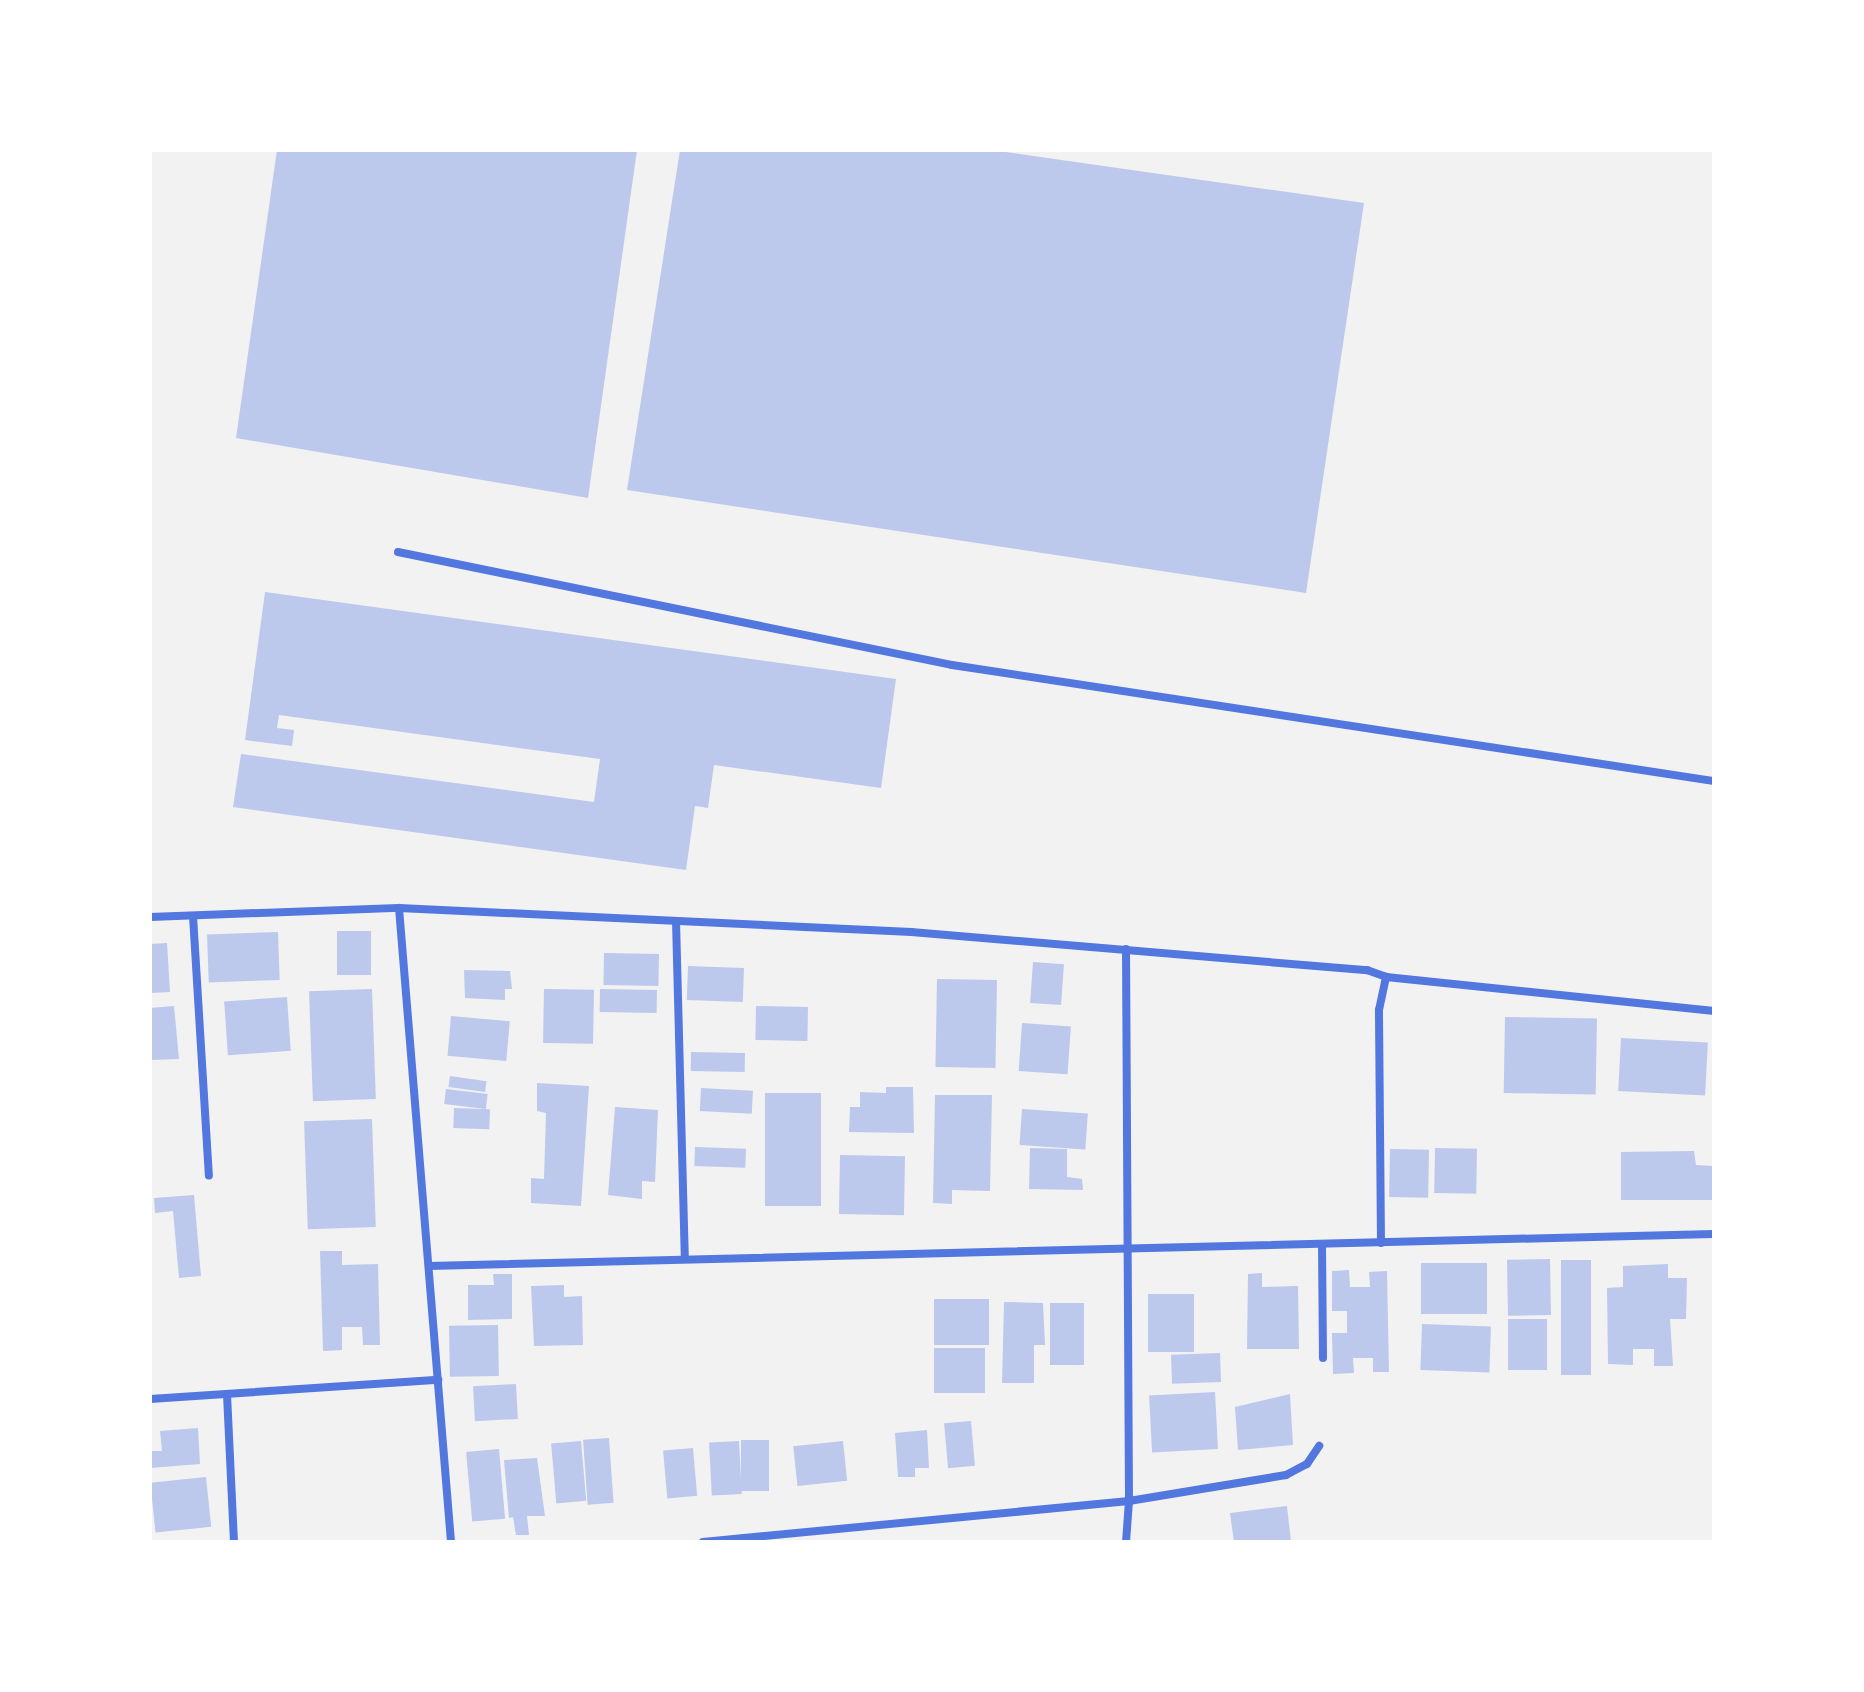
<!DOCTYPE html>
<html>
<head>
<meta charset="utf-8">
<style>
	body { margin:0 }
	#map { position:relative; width:1864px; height:1692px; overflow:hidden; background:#f2f2f2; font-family:"PT Sans",sans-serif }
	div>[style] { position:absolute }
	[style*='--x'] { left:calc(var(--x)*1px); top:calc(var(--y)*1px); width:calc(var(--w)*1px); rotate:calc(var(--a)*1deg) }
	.building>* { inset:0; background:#bdc9ec; transform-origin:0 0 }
	.minor>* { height:8px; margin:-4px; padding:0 4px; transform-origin:4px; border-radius:4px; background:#5277de }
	span { translate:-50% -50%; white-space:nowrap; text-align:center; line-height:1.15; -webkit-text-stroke:8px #fff; paint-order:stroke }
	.frame { position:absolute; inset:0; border:152px solid #fff; pointer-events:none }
</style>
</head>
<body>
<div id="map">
	<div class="building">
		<i style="clip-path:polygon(277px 150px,637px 150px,588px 498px,236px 438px)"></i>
		<i style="clip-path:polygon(680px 150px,992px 150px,1364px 203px,1306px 593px,627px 490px)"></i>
		<i style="clip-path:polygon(265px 592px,896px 679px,881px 788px,714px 765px,708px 808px,695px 806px,686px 870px,233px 807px,241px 754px,594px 802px,600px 759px,279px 715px,277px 728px,294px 730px,292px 746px,245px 740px)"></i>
		<i style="left:337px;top:931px;width:34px;height:44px"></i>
		<i style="left:278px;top:932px;width:48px;height:71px;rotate:88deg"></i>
		<i style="clip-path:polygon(167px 943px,170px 992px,150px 993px,150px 944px)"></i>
		<i style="left:604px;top:953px;width:55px;height:32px;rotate:1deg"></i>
		<i style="left:1033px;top:962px;width:31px;height:41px;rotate:4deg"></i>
		<i style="left:688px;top:966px;width:56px;height:34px;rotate:2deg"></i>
		<i style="clip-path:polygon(464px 970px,510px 971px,512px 989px,505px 989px,505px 1000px,465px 998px)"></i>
		<i style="left:937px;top:979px;width:60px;height:88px;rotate:1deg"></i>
		<i style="left:372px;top:989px;width:110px;height:63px;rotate:88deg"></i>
		<i style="left:544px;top:989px;width:50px;height:54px;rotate:1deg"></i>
		<i style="left:600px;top:989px;width:57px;height:23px;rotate:1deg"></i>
		<i style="left:287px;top:997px;width:54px;height:63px;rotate:86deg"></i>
		<i style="clip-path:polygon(174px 1006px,179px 1059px,150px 1060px,150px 1008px)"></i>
		<i style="left:756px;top:1006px;width:52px;height:34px;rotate:1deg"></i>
		<i style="left:451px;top:1016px;width:59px;height:40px;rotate:5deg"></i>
		<i style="left:1505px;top:1017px;width:92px;height:76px;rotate:1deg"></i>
		<i style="left:1022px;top:1023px;width:49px;height:48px;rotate:4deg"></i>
		<i style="left:1621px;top:1038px;width:87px;height:53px;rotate:3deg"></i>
		<i style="left:691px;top:1052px;width:54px;height:19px;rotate:1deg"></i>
		<i style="left:450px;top:1076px;width:37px;height:11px;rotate:8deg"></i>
		<i style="clip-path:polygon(537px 1083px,589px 1086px,581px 1206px,531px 1203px,531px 1178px,544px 1179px,546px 1113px,537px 1111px)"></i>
		<i style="clip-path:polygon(886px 1087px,913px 1087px,914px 1133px,849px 1132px,850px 1107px,860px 1107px,860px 1092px,886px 1093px)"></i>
		<i style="left:701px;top:1088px;width:52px;height:23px;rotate:3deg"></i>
		<i style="left:446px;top:1089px;width:42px;height:15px;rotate:7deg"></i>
		<i style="left:765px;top:1093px;width:56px;height:113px"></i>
		<i style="clip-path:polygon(935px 1095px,992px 1095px,990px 1191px,952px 1190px,952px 1204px,933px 1203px)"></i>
		<i style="clip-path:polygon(615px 1107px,658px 1110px,655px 1182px,642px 1181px,642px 1199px,608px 1195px)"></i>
		<i style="left:454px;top:1108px;width:36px;height:20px;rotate:2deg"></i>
		<i style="left:1022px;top:1109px;width:66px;height:36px;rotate:4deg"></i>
		<i style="left:372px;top:1119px;width:108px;height:68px;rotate:88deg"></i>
		<i style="left:695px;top:1147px;width:51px;height:19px;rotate:2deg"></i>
		<i style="clip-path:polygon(1030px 1148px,1067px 1149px,1067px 1177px,1082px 1179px,1083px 1190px,1029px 1189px)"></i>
		<i style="left:1435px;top:1148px;width:42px;height:45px;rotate:1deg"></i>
		<i style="left:1390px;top:1149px;width:39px;height:48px;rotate:1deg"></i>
		<i style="clip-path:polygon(1694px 1151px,1696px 1165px,1713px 1166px,1713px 1200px,1621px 1200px,1621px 1152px)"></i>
		<i style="left:840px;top:1155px;width:65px;height:59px;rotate:1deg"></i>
		<i style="clip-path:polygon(194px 1195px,201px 1276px,179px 1278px,173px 1211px,155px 1213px,154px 1198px)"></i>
		<i style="clip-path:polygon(320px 1251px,342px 1251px,342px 1265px,378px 1264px,380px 1345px,363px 1345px,362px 1327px,342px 1327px,342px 1350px,323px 1351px)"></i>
		<i style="left:1550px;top:1259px;width:56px;height:43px;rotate:89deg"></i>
		<i style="left:1561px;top:1260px;width:30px;height:115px"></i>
		<i style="left:1487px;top:1263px;width:51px;height:66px;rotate:90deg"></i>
		<i style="clip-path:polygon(1668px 1264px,1668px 1278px,1687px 1278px,1686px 1319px,1670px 1319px,1673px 1366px,1654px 1366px,1654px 1349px,1633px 1349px,1633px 1365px,1608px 1364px,1607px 1288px,1623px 1287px,1623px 1266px)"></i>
		<i style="clip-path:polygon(1349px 1270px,1350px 1287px,1370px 1287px,1369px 1272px,1387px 1271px,1389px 1372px,1373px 1372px,1373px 1358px,1353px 1358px,1354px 1373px,1333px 1374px,1332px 1333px,1347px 1333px,1347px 1311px,1332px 1311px,1332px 1271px)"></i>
		<i style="clip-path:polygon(1262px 1273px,1262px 1287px,1298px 1286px,1299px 1349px,1247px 1349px,1248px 1274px)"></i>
		<i style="clip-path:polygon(493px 1274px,512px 1274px,512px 1319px,468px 1320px,468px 1285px,494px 1285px)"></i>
		<i style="clip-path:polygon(564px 1285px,564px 1297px,582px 1296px,583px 1345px,534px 1346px,531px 1286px)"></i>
		<i style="left:1148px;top:1294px;width:46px;height:58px"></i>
		<i style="left:934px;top:1299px;width:55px;height:46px"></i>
		<i style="clip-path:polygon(1004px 1302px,1043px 1303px,1045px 1345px,1034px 1345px,1034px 1383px,1002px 1383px)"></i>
		<i style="left:1050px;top:1303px;width:34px;height:62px"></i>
		<i style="left:1547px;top:1319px;width:51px;height:39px;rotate:90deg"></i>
		<i style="left:1422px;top:1324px;width:69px;height:46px;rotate:2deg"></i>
		<i style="left:498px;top:1325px;width:51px;height:49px;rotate:89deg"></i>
		<i style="left:934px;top:1348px;width:51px;height:45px"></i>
		<i style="left:1220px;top:1353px;width:29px;height:49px;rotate:88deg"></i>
		<i style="left:516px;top:1384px;width:35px;height:43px;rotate:87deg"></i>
		<i style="left:1215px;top:1392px;width:57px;height:66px;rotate:87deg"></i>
		<i style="clip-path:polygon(1290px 1394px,1293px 1445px,1238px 1450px,1235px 1407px)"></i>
		<i style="left:971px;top:1421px;width:45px;height:27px;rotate:85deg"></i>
		<i style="clip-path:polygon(198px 1428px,200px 1464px,150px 1468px,150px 1451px,162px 1451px,160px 1431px)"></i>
		<i style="clip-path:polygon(927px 1430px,929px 1468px,915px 1468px,915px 1477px,898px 1477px,895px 1433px)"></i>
		<i style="left:609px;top:1438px;width:65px;height:26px;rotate:86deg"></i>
		<i style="left:741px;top:1440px;width:28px;height:51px"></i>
		<i style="left:581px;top:1441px;width:60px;height:30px;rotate:85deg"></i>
		<i style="left:739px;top:1441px;width:53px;height:30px;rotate:87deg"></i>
		<i style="left:843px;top:1441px;width:40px;height:50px;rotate:84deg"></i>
		<i style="left:693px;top:1448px;width:48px;height:30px;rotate:85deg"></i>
		<i style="left:499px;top:1449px;width:70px;height:33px;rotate:85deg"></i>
		<i style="clip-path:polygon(537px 1458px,545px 1516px,527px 1516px,529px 1535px,516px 1535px,513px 1517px,509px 1518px,504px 1460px)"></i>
		<i style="left:206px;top:1477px;width:50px;height:56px;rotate:84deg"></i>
		<i style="clip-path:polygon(1287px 1506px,1291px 1542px,1234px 1542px,1230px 1513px)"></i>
	</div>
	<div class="minor">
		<i style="--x:398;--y:552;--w:565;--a:11.53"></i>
		<i style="--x:952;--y:665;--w:771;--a:8.66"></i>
		<i style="--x:399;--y:908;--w:636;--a:85.31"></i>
		<i style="--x:193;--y:916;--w:260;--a:86.5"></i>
		<i style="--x:150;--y:917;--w:249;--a:-2.1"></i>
		<i style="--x:399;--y:908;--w:513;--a:2.68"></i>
		<i style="--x:911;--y:932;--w:458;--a:4.8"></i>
		<i style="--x:1367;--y:970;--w:20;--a:20"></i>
		<i style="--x:1386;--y:977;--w:330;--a:5.9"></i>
		<i style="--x:676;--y:921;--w:338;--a:88.5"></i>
		<i style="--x:1381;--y:1243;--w:233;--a:-90.5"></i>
		<i style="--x:1379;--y:1010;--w:34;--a:-78"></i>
		<i style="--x:1322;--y:1244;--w:114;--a:89.5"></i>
		<i style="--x:429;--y:1266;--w:1285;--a:-1.43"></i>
		<i style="--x:227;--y:1394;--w:148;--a:87.3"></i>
		<i style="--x:150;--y:1399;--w:289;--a:-3.8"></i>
		<i style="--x:703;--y:1542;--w:428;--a:-5.5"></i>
		<i style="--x:1129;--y:1501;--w:552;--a:-90.31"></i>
		<i style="--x:1126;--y:1542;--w:41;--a:-85.8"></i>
		<i style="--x:1129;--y:1501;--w:159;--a:-9.4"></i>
		<i style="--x:1286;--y:1475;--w:24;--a:-28"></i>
		<i style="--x:1307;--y:1464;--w:22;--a:-56"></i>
	</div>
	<div class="frame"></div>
</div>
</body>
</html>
